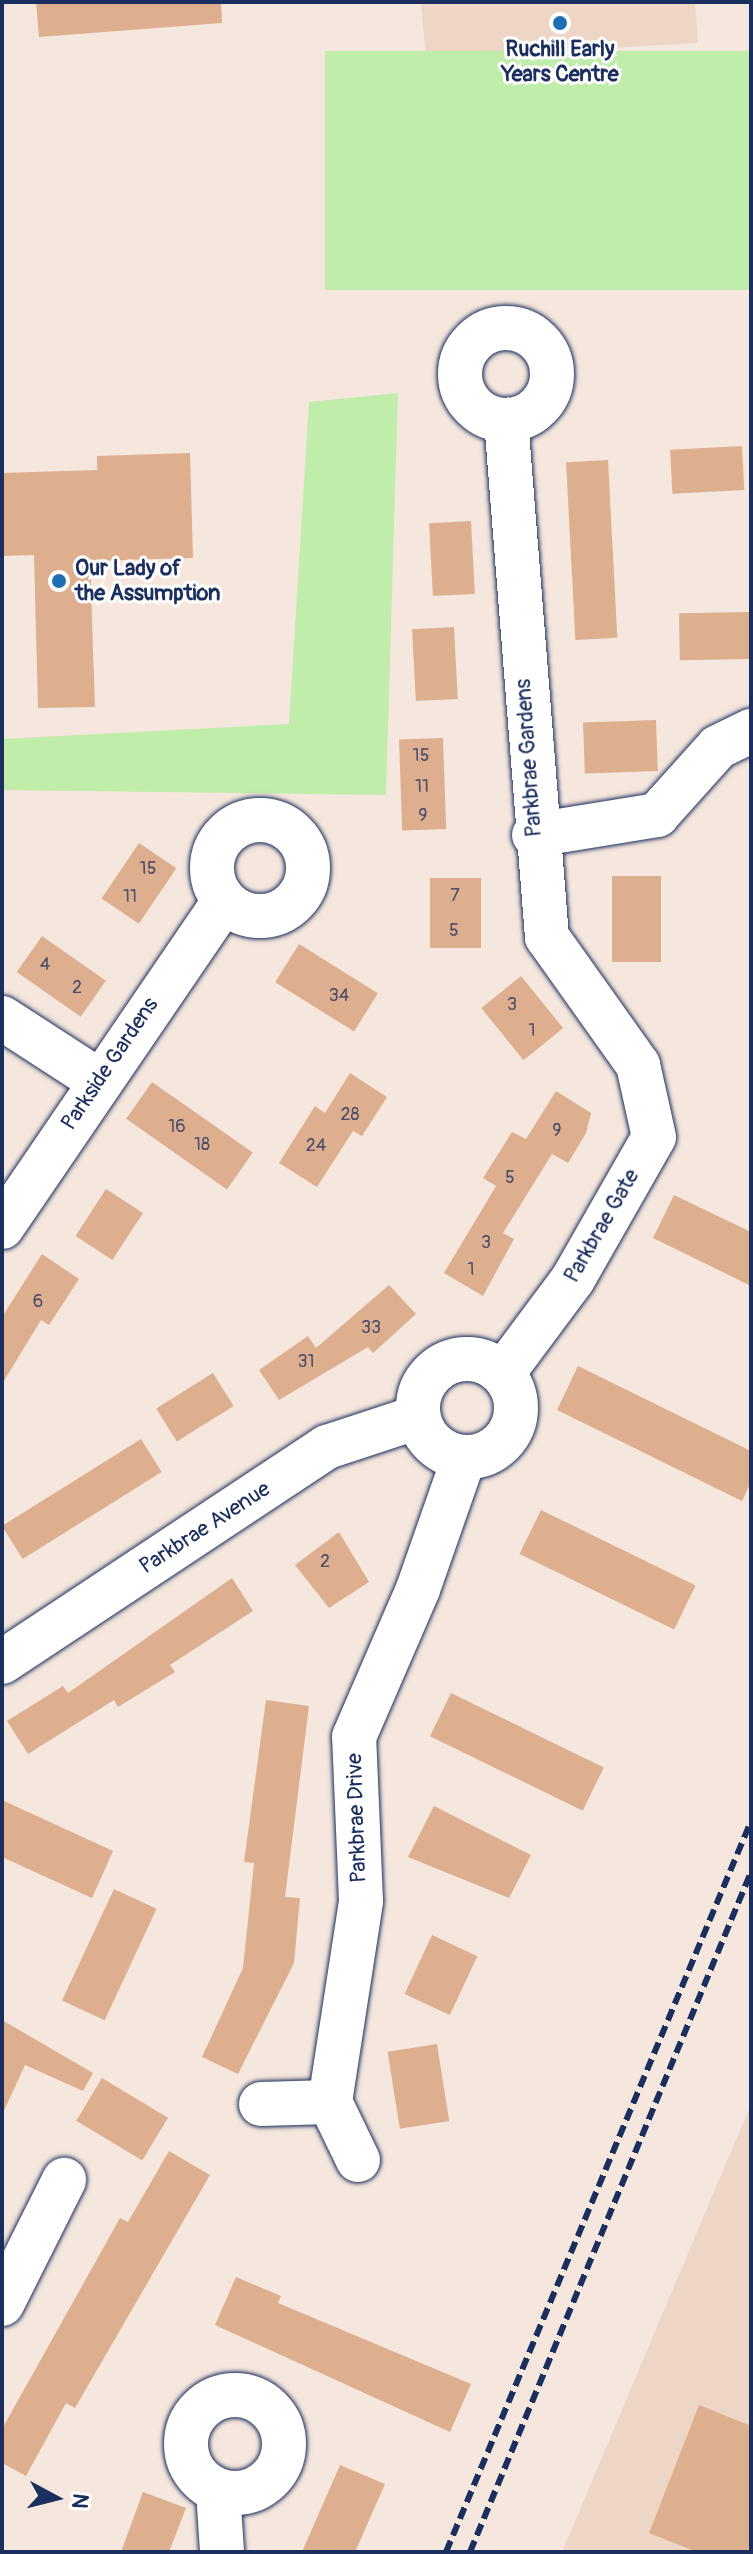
<!DOCTYPE html>
<html>
<head>
<meta charset="utf-8">
<style>
	body { margin:0 }
	#map { position:relative; width:753px; height:2554px; overflow:hidden; background:#f5e7dd; font-family:Pangolin,sans-serif }
	div>[style] { position:absolute }
	[style*='--x'] { left:calc(var(--x)*1px); top:calc(var(--y)*1px); width:calc(var(--w)*1px); rotate:calc(var(--a)*1deg) }
	.built>* { inset:0; background:#eed6c6 }
	.green>* { inset:0; background:#c1edab; transform-origin:0 0 }
	.building>* { inset:0; background:#ddaf8f; transform-origin:0 0 }
	.roads { filter:drop-shadow(0 0 2px #1b2f5e) drop-shadow(0 0 2px #1b2f5e) }
	.minor>* { height:44px; margin:-22px; padding:0 22px; transform-origin:22px; border-radius:22px; background:#fff }
	.minor>.ring { margin:-22px; padding:0; box-sizing:content-box; background:none; border:44px solid #fff; border-radius:50% }
	.rail>* { height:6px; margin-top:-3px; transform-origin:0; background:repeating-linear-gradient(90deg,#1b2f5e 0 12px,transparent 0 18px) }
	.dots>* { width:22px; height:22px; translate:-50% -50%; box-sizing:border-box; border:4px solid #fff; border-radius:50% }
	span { translate:-50% -50%; white-space:nowrap; text-align:center; line-height:1.15; -webkit-text-stroke:6px #fff; paint-order:stroke }
	.number-label { font-size:18px; color:#4c4f6a }
	.number-label span { -webkit-text-stroke-width:0 }
	.poi-label { font-size:22px; color:#1b2f5e; font-weight:700 }
	.left { translate:0 -50%; text-align:left }
	.street-label { font-size:22px; color:#1b2f5e }
	.frame { position:absolute; inset:0; border:4px solid #1b2f5e; pointer-events:none }
	.north { position:absolute; left:16px; top:2458px; width:80px; height:80px; -webkit-text-stroke:6px #fff; paint-order:stroke; rotate:97deg; font-size:22px; font-weight:700; line-height:32px; text-align:center; color:#1b2f5e }
	.north::after { content:''; display:block; margin:auto; width:28px; height:36px; background:#1b2f5e; clip-path:polygon(50% 0,100% 100%,50% 72%,0 100%) }
</style>
</head>
<body>
<div id="map">
	<div class="built">
		<i style="clip-path:polygon(421px 2px,695px 2px,698px 43px,426px 58px)"></i>
		<i style="clip-path:polygon(751px 2104px,751px 2552px,562px 2552px)"></i>
	</div>
	<div class="green">
		<i style="left:751px;top:51px;width:239px;height:426px;rotate:90deg"></i>
		<i style="clip-path:polygon(398px 393px,386px 795px,2px 790px,2px 739px,289px 724px,309px 402px)"></i>
	</div>
	<div class="building">
		<i style="clip-path:polygon(36px 2px,221px 2px,222px 23px,39px 37px)"></i>
		<i style="left:742px;top:446px;width:44px;height:72px;rotate:87deg"></i>
		<i style="clip-path:polygon(190px 453px,193px 558px,90px 561px,95px 707px,38px 708px,34px 555px,2px 556px,2px 473px,97px 470px,97px 456px)"></i>
		<i style="left:608px;top:460px;width:178px;height:42px;rotate:87deg"></i>
		<i style="left:471px;top:521px;width:73px;height:42px;rotate:87deg"></i>
		<i style="left:750px;top:612px;width:47px;height:71px;rotate:89deg"></i>
		<i style="left:454px;top:627px;width:72px;height:42px;rotate:87deg"></i>
		<i style="left:656px;top:720px;width:51px;height:73px;rotate:88deg"></i>
		<i style="left:443px;top:738px;width:91px;height:44px;rotate:88deg"></i>
		<i style="left:139px;top:843px;width:45px;height:67px;rotate:34deg"></i>
		<i style="left:612px;top:876px;width:49px;height:86px"></i>
		<i style="left:430px;top:878px;width:51px;height:70px"></i>
		<i style="left:42px;top:936px;width:78px;height:44px;rotate:35deg"></i>
		<i style="left:299px;top:944px;width:93px;height:45px;rotate:32deg"></i>
		<i style="left:521px;top:976px;width:67px;height:51px;rotate:51deg"></i>
		<i style="clip-path:polygon(350px 1073px,387px 1097px,362px 1136px,353px 1131px,317px 1187px,279px 1163px,315px 1106px,325px 1113px)"></i>
		<i style="left:152px;top:1082px;width:123px;height:45px;rotate:35deg"></i>
		<i style="clip-path:polygon(556px 1091px,591px 1113px,586px 1133px,568px 1163px,552px 1154px,503px 1233px,514px 1239px,483px 1296px,444px 1273px,496px 1186px,483px 1178px,512px 1132px,526px 1139px)"></i>
		<i style="left:106px;top:1189px;width:44px;height:56px;rotate:33deg"></i>
		<i style="clip-path:polygon(674px 1195px,751px 1232px,751px 1286px,653px 1238px)"></i>
		<i style="clip-path:polygon(42px 1254px,79px 1279px,49px 1325px,41px 1320px,2px 1384px,2px 1317px)"></i>
		<i style="clip-path:polygon(389px 1285px,416px 1314px,373px 1353px,368px 1347px,279px 1400px,259px 1370px,308px 1336px,316px 1348px)"></i>
		<i style="clip-path:polygon(578px 1366px,751px 1451px,751px 1482px,742px 1501px,557px 1410px)"></i>
		<i style="left:213px;top:1373px;width:39px;height:67px;rotate:58deg"></i>
		<i style="left:141px;top:1439px;width:39px;height:164px;rotate:58deg"></i>
		<i style="left:541px;top:1510px;width:172px;height:49px;rotate:26deg"></i>
		<i style="clip-path:polygon(339px 1532px,369px 1582px,329px 1608px,295px 1565px)"></i>
		<i style="clip-path:polygon(232px 1578px,253px 1611px,170px 1665px,175px 1672px,118px 1707px,114px 1700px,28px 1754px,7px 1721px,63px 1686px,68px 1693px)"></i>
		<i style="left:451px;top:1693px;width:170px;height:48px;rotate:26deg"></i>
		<i style="clip-path:polygon(266px 1700px,309px 1706px,285px 1897px,300px 1898px,294px 1963px,238px 2074px,202px 2057px,243px 1968px,254px 1863px,244px 1862px)"></i>
		<i style="clip-path:polygon(2px 1800px,113px 1851px,92px 1898px,2px 1857px)"></i>
		<i style="clip-path:polygon(434px 1806px,531px 1855px,509px 1898px,408px 1857px)"></i>
		<i style="left:114px;top:1889px;width:47px;height:123px;rotate:25deg"></i>
		<i style="left:432px;top:1935px;width:50px;height:65px;rotate:25deg"></i>
		<i style="clip-path:polygon(2px 2020px,93px 2073px,83px 2091px,25px 2065px,2px 2115px)"></i>
		<i style="left:437px;top:2044px;width:78px;height:50px;rotate:81deg"></i>
		<i style="left:102px;top:2078px;width:77px;height:50px;rotate:31deg"></i>
		<i style="clip-path:polygon(169px 2151px,210px 2175px,75px 2408px,66px 2403px,26px 2476px,2px 2463px,2px 2429px,120px 2218px,128px 2222px)"></i>
		<i style="clip-path:polygon(236px 2277px,281px 2296px,278px 2303px,471px 2384px,450px 2432px,215px 2325px)"></i>
		<i style="clip-path:polygon(699px 2405px,751px 2426px,751px 2552px,697px 2552px,649px 2533px)"></i>
		<i style="clip-path:polygon(340px 2465px,385px 2484px,355px 2552px,302px 2552px)"></i>
		<i style="clip-path:polygon(143px 2492px,186px 2508px,169px 2552px,121px 2552px)"></i>
	</div>
	<div class="roads">
		<div class="minor">
			<i class="ring" style="left:460px;top:328px;width:48px;height:48px"></i>
			<i class="ring" style="left:212px;top:820px;width:52px;height:52px"></i>
			<i style="--x:534;--y:835;--w:125;--a:-9.2"></i>
			<i style="--x:657;--y:815;--w:91;--a:-48.1"></i>
			<i style="--x:718;--y:747;--w:37;--a:-26"></i>
			<i style="--x:2;--y:1018;--w:114;--a:32.9"></i>
			<i style="--x:2;--y:1227;--w:392;--a:-55.7"></i>
			<i class="ring" style="left:418px;top:1359px;width:54px;height:54px"></i>
			<i style="--x:503;--y:1373;--w:117;--a:-53.3"></i>
			<i style="--x:573;--y:1279;--w:163;--a:-60.3"></i>
			<i style="--x:654;--y:1137;--w:74;--a:-102.5"></i>
			<i style="--x:638;--y:1065;--w:157;--a:-125.4"></i>
			<i style="--x:547;--y:937;--w:519;--a:-94.53"></i>
			<i style="--x:2;--y:1662;--w:390;--a:-33.5"></i>
			<i style="--x:327;--y:1447;--w:96;--a:-18.2"></i>
			<i style="--x:261;--y:2104;--w:69;--a:-1.7"></i>
			<i style="--x:358;--y:2160;--w:64;--a:-115.8"></i>
			<i style="--x:330;--y:2102;--w:203;--a:-81.2"></i>
			<i style="--x:361;--y:1901;--w:164;--a:-92.4"></i>
			<i style="--x:354;--y:1737;--w:161;--a:-66.6"></i>
			<i style="--x:418;--y:1589;--w:139;--a:-70.7"></i>
			<i style="--x:2;--y:2304;--w:139;--a:-63.4"></i>
			<i class="ring" style="left:186px;top:2395px;width:54px;height:54px"></i>
			<i style="--x:218;--y:2491;--w:61;--a:86.2"></i>
		</div>
	</div>
	<div class="rail">
		<i style="--x:446;--y:2552;--w:792;--a:-67.35"></i>
		<i style="--x:470;--y:2552;--w:736;--a:-67.55"></i>
	</div>
	<div class="dots">
		<i style="left:560px;top:23px;background:#1f6fb2"></i>
		<i style="left:59px;top:581px;background:#1f6fb2"></i>
	</div>
	<div class="number-label">
		<span style="left:421px;top:756px">15</span>
		<span style="left:422px;top:787px">11</span>
		<span style="left:423px;top:816px">9</span>
		<span style="left:148px;top:869px">15</span>
		<span style="left:455px;top:896px">7</span>
		<span style="left:130px;top:897px">11</span>
		<span style="left:454px;top:931px">5</span>
		<span style="left:45px;top:965px">4</span>
		<span style="left:77px;top:988px">2</span>
		<span style="left:339px;top:996px">34</span>
		<span style="left:512px;top:1005px">3</span>
		<span style="left:532px;top:1031px">1</span>
		<span style="left:350px;top:1115px">28</span>
		<span style="left:177px;top:1127px">16</span>
		<span style="left:557px;top:1131px">9</span>
		<span style="left:202px;top:1145px">18</span>
		<span style="left:316px;top:1146px">24</span>
		<span style="left:510px;top:1178px">5</span>
		<span style="left:486px;top:1243px">3</span>
		<span style="left:471px;top:1270px">1</span>
		<span style="left:38px;top:1302px">6</span>
		<span style="left:371px;top:1328px">33</span>
		<span style="left:306px;top:1362px">31</span>
		<span style="left:325px;top:1562px">2</span>
	</div>
	<div class="poi-label">
		<span style="left:560px;top:62px">Ruchill Early<br>Years Centre</span>
		<span class="left" style="left:75px;top:581px">Our Lady of<br>the Assumption</span>
	</div>
	<div class="street-label">
		<span style="left:529px;top:758px;rotate:-94deg">Parkbrae Gardens</span>
		<span style="left:110px;top:1064px;rotate:-56deg">Parkside Gardens</span>
		<span style="left:602px;top:1226px;rotate:-60deg">Parkbrae Gate</span>
		<span style="left:205px;top:1528px;rotate:-33deg">Parkbrae Avenue</span>
		<span style="left:357px;top:1818px;rotate:-92deg">Parkbrae Drive</span>
	</div>
	<div class="frame"></div>
	<div class="north">N</div>
</div>
</body>
</html>
